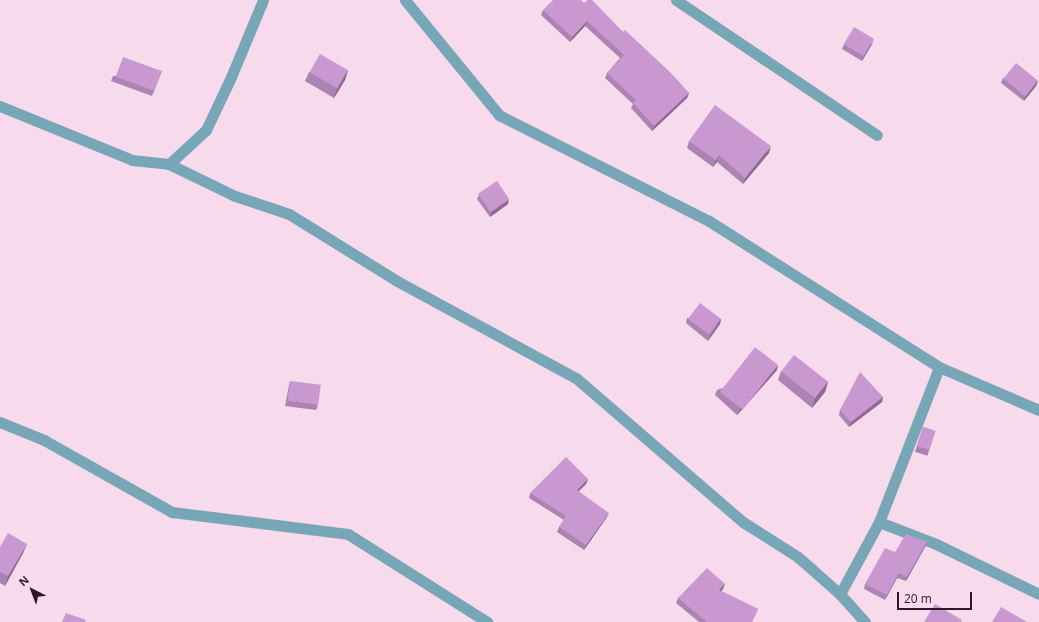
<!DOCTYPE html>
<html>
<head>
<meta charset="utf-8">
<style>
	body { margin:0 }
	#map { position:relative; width:1039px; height:622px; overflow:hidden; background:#f7daeb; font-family:"Open Sans",sans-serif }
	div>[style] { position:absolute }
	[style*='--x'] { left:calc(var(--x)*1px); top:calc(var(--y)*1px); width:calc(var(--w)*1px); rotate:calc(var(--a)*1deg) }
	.minor>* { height:11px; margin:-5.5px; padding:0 5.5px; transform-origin:5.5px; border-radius:5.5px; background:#77a6b6 }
	.wall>* { inset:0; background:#ad83b3; transform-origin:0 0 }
	.shaded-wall>* { inset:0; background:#8d6a92 }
	.building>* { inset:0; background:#c998d0; transform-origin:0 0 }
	span { translate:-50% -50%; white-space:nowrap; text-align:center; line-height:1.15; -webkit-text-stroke:3px #f7daeb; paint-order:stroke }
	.north { position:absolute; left:12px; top:570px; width:40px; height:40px; -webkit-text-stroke:3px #f7daeb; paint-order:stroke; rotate:318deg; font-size:11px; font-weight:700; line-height:16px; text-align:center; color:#301727 }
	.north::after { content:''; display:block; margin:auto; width:14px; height:18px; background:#301727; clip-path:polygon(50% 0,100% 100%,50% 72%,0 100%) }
	.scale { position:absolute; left:897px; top:592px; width:75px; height:18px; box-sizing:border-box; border:2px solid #301727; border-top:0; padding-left:5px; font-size:12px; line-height:14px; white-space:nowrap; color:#301727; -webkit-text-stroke:3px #f7daeb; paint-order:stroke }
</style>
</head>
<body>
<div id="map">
	<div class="minor">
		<i style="--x:405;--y:0;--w:149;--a:50.7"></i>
		<i style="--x:499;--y:115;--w:235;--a:26.8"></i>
		<i style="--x:709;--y:221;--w:272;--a:32.4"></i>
		<i style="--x:939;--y:367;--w:109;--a:23.3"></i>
		<i style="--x:676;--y:0;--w:242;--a:33.9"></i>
		<i style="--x:0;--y:106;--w:143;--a:22.2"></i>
		<i style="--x:132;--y:160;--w:37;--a:6"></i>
		<i style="--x:169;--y:164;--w:50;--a:-42.6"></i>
		<i style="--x:206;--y:130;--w:59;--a:-64.7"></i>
		<i style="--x:231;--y:77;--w:83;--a:-67.4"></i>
		<i style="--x:169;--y:164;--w:73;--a:25.9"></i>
		<i style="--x:235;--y:196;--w:57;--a:18.4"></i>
		<i style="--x:289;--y:214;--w:127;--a:31.8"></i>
		<i style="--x:397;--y:281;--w:204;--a:28.5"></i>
		<i style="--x:576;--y:378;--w:221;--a:40.8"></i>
		<i style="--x:743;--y:522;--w:65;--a:32.5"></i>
		<i style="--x:798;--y:557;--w:56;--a:41.4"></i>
		<i style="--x:0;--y:422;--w:48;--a:22.2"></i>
		<i style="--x:44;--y:440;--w:147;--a:29.4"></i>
		<i style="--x:172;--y:512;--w:177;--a:7.1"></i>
		<i style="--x:348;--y:534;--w:165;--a:32.3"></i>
		<i style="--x:879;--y:522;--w:61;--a:21.1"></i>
		<i style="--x:936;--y:544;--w:114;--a:25.9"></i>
		<i style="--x:865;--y:622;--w:38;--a:-132"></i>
		<i style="--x:840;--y:594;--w:82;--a:-61.6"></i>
		<i style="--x:879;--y:522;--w:166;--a:-68.8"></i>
	</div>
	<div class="wall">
		<i style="clip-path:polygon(584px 3px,623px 32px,689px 93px,687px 98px,652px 131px,631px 108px,633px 104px,605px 78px,607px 73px,620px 58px,585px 26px,570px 42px,541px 15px,543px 10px)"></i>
		<i style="clip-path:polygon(844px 44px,872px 44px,862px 61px,842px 49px)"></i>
		<i style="clip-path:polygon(348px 70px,345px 80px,334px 98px,305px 81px,309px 72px)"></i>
		<i style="clip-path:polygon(162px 71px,152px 96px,111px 81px,113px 76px)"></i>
		<i style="clip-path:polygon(1003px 78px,1038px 81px,1036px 86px,1024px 101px,1001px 83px)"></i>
		<i style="clip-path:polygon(689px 141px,769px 153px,743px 184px,717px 162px,713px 167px,687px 148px)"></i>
		<i style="clip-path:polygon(479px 195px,508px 204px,490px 217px,477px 199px)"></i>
		<i style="clip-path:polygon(687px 318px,721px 319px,720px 324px,708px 341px,686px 323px)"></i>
		<i style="clip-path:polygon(777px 370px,737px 415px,715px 395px,717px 390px)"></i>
		<i style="clip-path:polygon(781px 371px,828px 382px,825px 392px,812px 408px,778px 380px)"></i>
		<i style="clip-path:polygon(290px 381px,318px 406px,316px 410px,285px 406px,289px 385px)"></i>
		<i style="clip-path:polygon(883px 397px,882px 402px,849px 427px,839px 415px,840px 410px)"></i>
		<i style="left:923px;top:427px;width:13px;height:26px;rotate:18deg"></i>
		<i style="clip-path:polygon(588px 479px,586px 484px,578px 492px,607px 517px,584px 550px,557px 532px,559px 527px,564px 520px,529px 498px,530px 493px)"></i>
		<i style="clip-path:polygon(927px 542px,925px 547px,906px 581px,897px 578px,885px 600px,864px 589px,865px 584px,895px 552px)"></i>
		<i style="clip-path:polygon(27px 544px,23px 553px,5px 586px,0 583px,0 547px)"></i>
		<i style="clip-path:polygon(725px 584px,723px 589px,721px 591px,758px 609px,752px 622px,699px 622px,676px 603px,678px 598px)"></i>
	</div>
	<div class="shaded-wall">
		<i style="clip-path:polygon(587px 21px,585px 26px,570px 42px,572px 37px)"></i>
		<i style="clip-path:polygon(874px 39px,872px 44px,862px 61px,864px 56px)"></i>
		<i style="clip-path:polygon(348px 70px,345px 80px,334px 98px,337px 89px)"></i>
		<i style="clip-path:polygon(1038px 81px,1036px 86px,1024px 101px,1026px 96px)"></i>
		<i style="clip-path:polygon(689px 93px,687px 98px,652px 131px,654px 126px)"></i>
		<i style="clip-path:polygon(771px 146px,769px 153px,743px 184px,745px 178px)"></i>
		<i style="clip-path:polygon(719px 155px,717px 162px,713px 167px,716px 160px)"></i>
		<i style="clip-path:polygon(509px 199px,508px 204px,490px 217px,492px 212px)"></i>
		<i style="clip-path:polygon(721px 319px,720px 324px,708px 341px,710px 336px)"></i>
		<i style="clip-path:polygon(778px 365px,777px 370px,737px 415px,739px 410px)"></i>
		<i style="clip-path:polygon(828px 382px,825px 392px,812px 408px,815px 398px)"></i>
		<i style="clip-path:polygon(883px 397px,882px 402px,849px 427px,851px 422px)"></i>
		<i style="clip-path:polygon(588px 479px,586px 484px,575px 495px,577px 490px)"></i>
		<i style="clip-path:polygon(609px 513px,607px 517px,584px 550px,586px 545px)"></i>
		<i style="clip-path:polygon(927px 542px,925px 547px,906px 581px,907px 577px)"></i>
		<i style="clip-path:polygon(27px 544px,23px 553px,5px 586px,8px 576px)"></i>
		<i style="clip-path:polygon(899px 573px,897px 578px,885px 600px,887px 595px)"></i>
		<i style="clip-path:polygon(725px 584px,723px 589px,718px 595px,719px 590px)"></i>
	</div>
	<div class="building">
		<i style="clip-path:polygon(553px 0,581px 0,584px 3px,588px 0,592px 0,623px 32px,625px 30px,672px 74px,689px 93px,654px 126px,633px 103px,636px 100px,607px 73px,624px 55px,587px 21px,572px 37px,543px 10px)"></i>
		<i style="left:854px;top:27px;width:23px;height:20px;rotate:31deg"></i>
		<i style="left:320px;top:54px;width:32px;height:21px;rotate:30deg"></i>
		<i style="left:123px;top:57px;width:41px;height:21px;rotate:20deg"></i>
		<i style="left:1016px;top:63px;width:28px;height:20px;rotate:39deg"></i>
		<i style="clip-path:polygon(715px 105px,771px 146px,745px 178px,719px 155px,716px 160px,689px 141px)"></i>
		<i style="left:497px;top:181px;width:22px;height:23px;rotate:56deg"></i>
		<i style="left:700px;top:303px;width:26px;height:20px;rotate:37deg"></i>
		<i style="left:755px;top:347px;width:29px;height:57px;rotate:38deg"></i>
		<i style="left:794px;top:355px;width:43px;height:21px;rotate:38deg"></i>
		<i style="clip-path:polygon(860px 372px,883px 397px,851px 422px,840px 410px)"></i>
		<i style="left:290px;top:381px;width:31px;height:20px;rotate:7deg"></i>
		<i style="left:923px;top:427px;width:13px;height:20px;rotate:18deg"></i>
		<i style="clip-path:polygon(566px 457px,588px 479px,577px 490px,609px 513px,586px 545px,559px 527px,566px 516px,530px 493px)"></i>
		<i style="clip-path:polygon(8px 533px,27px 544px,8px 576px,0 572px,0 547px)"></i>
		<i style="clip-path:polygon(906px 534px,927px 542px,907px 577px,899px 573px,887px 595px,865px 584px,885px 548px,895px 552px)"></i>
		<i style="clip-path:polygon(707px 568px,725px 584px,719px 590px,758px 609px,752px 622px,707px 622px,678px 598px)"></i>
		<i style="clip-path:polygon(935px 604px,962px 620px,961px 622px,924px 622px)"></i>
		<i style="clip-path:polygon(1001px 607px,1027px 622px,992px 622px)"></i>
		<i style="clip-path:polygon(66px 613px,86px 620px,85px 622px,62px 622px)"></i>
	</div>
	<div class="north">N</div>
	<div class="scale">20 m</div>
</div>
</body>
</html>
